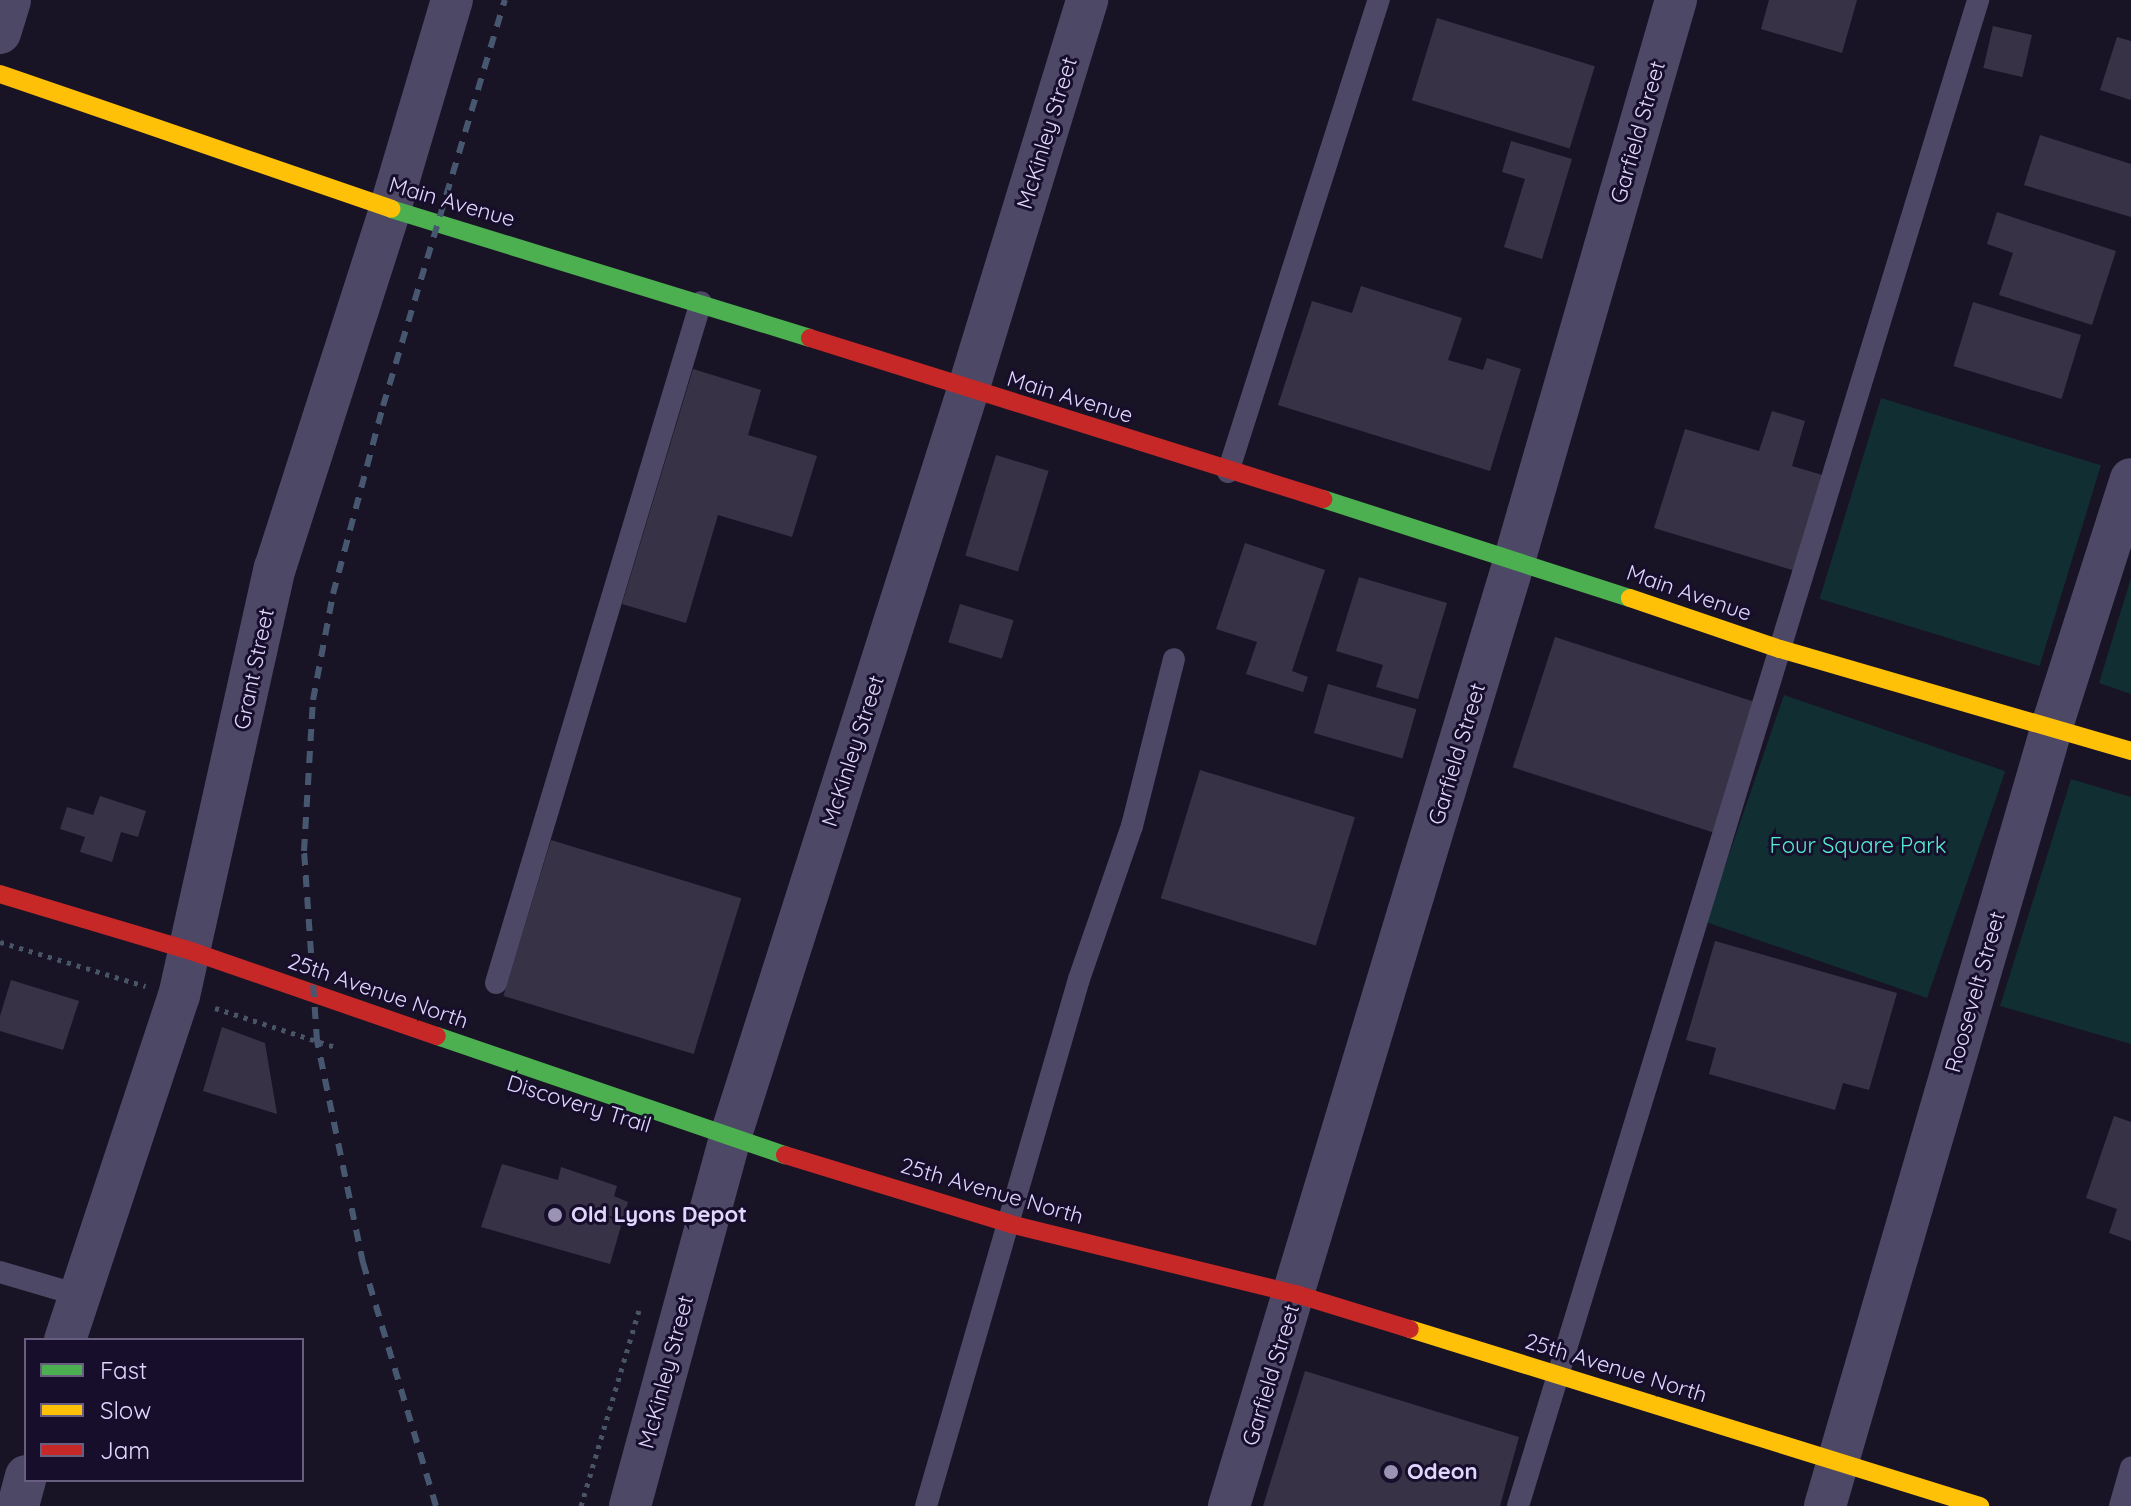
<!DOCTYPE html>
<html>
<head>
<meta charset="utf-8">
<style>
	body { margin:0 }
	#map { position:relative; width:2131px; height:1506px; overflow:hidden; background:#191425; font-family:Quicksand,sans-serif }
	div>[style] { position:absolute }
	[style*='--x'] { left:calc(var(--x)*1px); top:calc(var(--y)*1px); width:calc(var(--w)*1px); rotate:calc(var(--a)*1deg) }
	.green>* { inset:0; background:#112e33; transform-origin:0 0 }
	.building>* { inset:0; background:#383246; transform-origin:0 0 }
	.path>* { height:5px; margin-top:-2.5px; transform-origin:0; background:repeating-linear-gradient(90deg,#485567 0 4px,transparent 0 10px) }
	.lane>* { height:22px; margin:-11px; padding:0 11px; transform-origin:11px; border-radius:11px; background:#4d4866 }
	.street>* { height:42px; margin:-21px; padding:0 21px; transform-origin:21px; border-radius:21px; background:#4d4866 }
	.fast>* { height:18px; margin:-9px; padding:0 9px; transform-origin:9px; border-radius:9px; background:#4caf50 }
	.slow>* { height:18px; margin:-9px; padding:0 9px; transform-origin:9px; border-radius:9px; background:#ffc107 }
	.jam>* { height:18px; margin:-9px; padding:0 9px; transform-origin:9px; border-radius:9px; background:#c62828 }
	.rail>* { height:6px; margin-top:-3px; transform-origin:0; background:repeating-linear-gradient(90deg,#475770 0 12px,transparent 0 22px) }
	.dots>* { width:22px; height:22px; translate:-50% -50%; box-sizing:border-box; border:4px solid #160e2b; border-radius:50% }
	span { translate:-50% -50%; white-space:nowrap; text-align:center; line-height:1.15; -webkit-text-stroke:6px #160e2b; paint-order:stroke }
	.street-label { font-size:22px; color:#e0d7ff }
	.park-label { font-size:22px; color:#57ecd7 }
	.poi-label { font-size:22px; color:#e0d7ff; font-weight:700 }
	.left { translate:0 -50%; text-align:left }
	.legend { position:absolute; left:24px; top:1338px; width:280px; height:144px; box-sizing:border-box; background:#160e2b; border:2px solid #675e80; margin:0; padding:10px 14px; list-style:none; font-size:24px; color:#e0d7ff }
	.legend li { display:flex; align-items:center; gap:16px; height:40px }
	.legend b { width:40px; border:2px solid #675e80 }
</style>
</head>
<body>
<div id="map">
	<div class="green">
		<i style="left:1881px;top:398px;width:230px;height:210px;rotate:17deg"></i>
		<i style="clip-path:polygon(2131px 578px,2131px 694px,2099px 683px)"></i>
		<i style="left:1784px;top:695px;width:234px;height:240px;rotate:19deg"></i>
		<i style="clip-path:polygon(2071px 779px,2131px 797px,2131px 1044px,2000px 1006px)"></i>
	</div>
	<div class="building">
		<i style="clip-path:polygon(1769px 0,1857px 0,1842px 53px,1761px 29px)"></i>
		<i style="left:1437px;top:18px;width:165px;height:86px;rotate:17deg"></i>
		<i style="left:1993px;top:26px;width:40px;height:43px;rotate:13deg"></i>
		<i style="clip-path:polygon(2117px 37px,2131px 41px,2131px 100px,2100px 90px)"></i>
		<i style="clip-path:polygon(2040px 135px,2131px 164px,2131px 217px,2024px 185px)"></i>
		<i style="clip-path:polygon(1511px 141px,1572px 159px,1542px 259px,1504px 247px,1525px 179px,1502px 172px)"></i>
		<i style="clip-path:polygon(1997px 212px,2116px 251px,2092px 325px,1999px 295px,2013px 253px,1987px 244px)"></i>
		<i style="clip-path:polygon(1361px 286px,1462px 318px,1448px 360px,1483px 370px,1487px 358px,1521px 369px,1490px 471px,1278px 405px,1312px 301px,1352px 313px)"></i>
		<i style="left:1973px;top:302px;width:113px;height:67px;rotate:17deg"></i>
		<i style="clip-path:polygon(693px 369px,761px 390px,748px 435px,817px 456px,792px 537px,718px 515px,686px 623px,622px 604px)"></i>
		<i style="clip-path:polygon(1772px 411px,1805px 421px,1792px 466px,1829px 477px,1799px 572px,1654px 528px,1685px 429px,1759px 451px)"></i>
		<i style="left:996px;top:455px;width:55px;height:105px;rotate:17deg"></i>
		<i style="clip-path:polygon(1245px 543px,1325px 570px,1292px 671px,1308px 677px,1303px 692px,1246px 674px,1257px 642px,1216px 629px)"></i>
		<i style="clip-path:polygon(1359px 577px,1447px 603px,1418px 699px,1376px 687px,1383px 665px,1336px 651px)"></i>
		<i style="left:960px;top:604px;width:56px;height:40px;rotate:17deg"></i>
		<i style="left:1555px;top:637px;width:215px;height:137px;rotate:18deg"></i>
		<i style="left:1328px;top:684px;width:92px;height:51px;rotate:16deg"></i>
		<i style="left:1200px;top:770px;width:162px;height:134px;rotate:17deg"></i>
		<i style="clip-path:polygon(100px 796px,146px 811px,138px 837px,121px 832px,112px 862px,80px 852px,85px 837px,60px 829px,67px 807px,93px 815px)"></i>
		<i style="left:551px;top:840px;width:199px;height:163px;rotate:17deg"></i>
		<i style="clip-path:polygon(1715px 941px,1897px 993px,1869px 1090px,1843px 1083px,1835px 1110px,1709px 1074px,1716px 1048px,1686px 1040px)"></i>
		<i style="clip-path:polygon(11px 980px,79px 1001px,63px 1050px,0 1031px,0 1016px)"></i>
		<i style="clip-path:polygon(222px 1027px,265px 1043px,277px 1114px,203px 1091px)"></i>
		<i style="clip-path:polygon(2114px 1116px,2131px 1122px,2131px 1241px,2109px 1233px,2117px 1209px,2086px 1198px)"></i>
		<i style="clip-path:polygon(502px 1164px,558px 1180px,561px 1167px,617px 1186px,614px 1196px,628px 1202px,610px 1264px,481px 1227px)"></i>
		<i style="clip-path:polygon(1305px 1371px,1519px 1437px,1500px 1506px,1263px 1506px)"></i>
	</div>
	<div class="path">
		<i style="--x:0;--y:942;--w:152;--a:16.9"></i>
		<i style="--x:215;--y:1008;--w:126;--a:18"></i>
		<i style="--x:581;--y:1506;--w:204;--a:-73.5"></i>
	</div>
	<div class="lane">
		<i style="--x:1228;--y:472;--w:496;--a:-72.3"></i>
		<i style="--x:496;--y:983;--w:711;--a:-73.25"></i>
		<i style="--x:0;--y:1272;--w:81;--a:16.4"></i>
		<i style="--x:926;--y:1506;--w:549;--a:-73.81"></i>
		<i style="--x:1079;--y:979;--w:162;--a:-70.9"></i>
		<i style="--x:1132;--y:826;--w:172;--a:-75.9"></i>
		<i style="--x:1518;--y:1506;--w:1575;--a:-73.01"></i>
		<i style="--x:2120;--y:1506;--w:40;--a:-74"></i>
	</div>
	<div class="street">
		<i style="--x:0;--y:33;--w:34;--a:-73"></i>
		<i style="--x:65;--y:1340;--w:362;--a:-71.7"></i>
		<i style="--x:179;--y:996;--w:439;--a:-77.4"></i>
		<i style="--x:275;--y:568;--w:377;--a:-72.2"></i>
		<i style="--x:390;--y:209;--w:218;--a:-73.5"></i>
		<i style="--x:18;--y:1506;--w:31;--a:-75"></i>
		<i style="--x:630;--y:1506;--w:381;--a:-74.8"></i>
		<i style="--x:730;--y:1138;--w:785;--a:-72.35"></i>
		<i style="--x:968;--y:390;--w:408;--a:-73"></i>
		<i style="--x:1229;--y:1506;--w:990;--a:-73.21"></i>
		<i style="--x:1515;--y:558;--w:581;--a:-73.91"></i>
		<i style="--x:1825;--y:1506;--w:812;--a:-73.77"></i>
		<i style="--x:2052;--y:726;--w:259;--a:-72.3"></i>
	</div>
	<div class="fast">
		<i style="--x:391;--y:209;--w:438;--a:17.1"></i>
		<i style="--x:1323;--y:499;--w:323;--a:17.9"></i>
		<i style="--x:437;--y:1036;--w:368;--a:18.9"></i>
	</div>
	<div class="slow">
		<i style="--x:0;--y:74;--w:414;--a:19"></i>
		<i style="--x:1630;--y:598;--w:158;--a:18.8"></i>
		<i style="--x:1780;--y:649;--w:366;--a:16.2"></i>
		<i style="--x:1410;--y:1329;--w:597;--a:17.25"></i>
	</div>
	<div class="jam">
		<i style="--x:810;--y:338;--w:538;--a:17.42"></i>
		<i style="--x:0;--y:894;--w:199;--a:16.6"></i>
		<i style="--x:191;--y:951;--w:260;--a:19.1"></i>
		<i style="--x:785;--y:1155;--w:235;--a:17"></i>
		<i style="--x:1010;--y:1224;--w:294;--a:13.8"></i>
		<i style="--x:1296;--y:1294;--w:119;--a:17.1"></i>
	</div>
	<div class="rail">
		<i style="--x:436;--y:1506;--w:254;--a:-106.7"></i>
		<i style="--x:363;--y:1263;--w:227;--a:-101.7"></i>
		<i style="--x:317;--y:1041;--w:190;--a:-93.9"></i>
		<i style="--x:304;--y:851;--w:151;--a:-86.6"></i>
		<i style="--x:313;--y:700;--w:108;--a:-79.3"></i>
		<i style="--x:333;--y:594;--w:195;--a:-75.1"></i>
		<i style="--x:383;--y:406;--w:424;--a:-73.3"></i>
	</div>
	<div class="dots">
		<i style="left:555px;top:1215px;background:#9a93b3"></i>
		<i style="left:1391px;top:1472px;background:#9a93b3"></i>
	</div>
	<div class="street-label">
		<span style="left:1638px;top:132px;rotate:-74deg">Garfield Street</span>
		<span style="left:1047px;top:133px;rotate:-73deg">McKinley Street</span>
		<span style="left:452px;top:202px;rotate:16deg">Main Avenue</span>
		<span style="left:1070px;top:397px;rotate:17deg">Main Avenue</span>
		<span style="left:1689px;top:593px;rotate:19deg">Main Avenue</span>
		<span style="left:254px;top:669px;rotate:-78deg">Grant Street</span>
		<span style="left:853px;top:751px;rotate:-72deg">McKinley Street</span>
		<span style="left:1457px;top:754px;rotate:-73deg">Garfield Street</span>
		<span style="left:378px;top:991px;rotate:19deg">25th Avenue North</span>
		<span style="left:1975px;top:992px;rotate:-74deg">Roosevelt Street</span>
		<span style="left:579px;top:1104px;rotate:17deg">Discovery Trail</span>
		<span style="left:992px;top:1191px;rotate:16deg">25th Avenue North</span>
		<span style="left:1616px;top:1368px;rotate:17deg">25th Avenue North</span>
		<span style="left:666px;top:1372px;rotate:-75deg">McKinley Street</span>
		<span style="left:1271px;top:1375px;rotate:-73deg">Garfield Street</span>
	</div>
	<div class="park-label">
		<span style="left:1858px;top:846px">Four Square Park</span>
	</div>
	<div class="poi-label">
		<span class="left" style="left:571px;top:1215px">Old Lyons Depot</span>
		<span class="left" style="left:1407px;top:1472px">Odeon</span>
	</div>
	<ul class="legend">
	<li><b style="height:10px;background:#4caf50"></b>Fast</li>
	<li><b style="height:10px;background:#ffc107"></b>Slow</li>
	<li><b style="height:10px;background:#c62828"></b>Jam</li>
	</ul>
</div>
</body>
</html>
